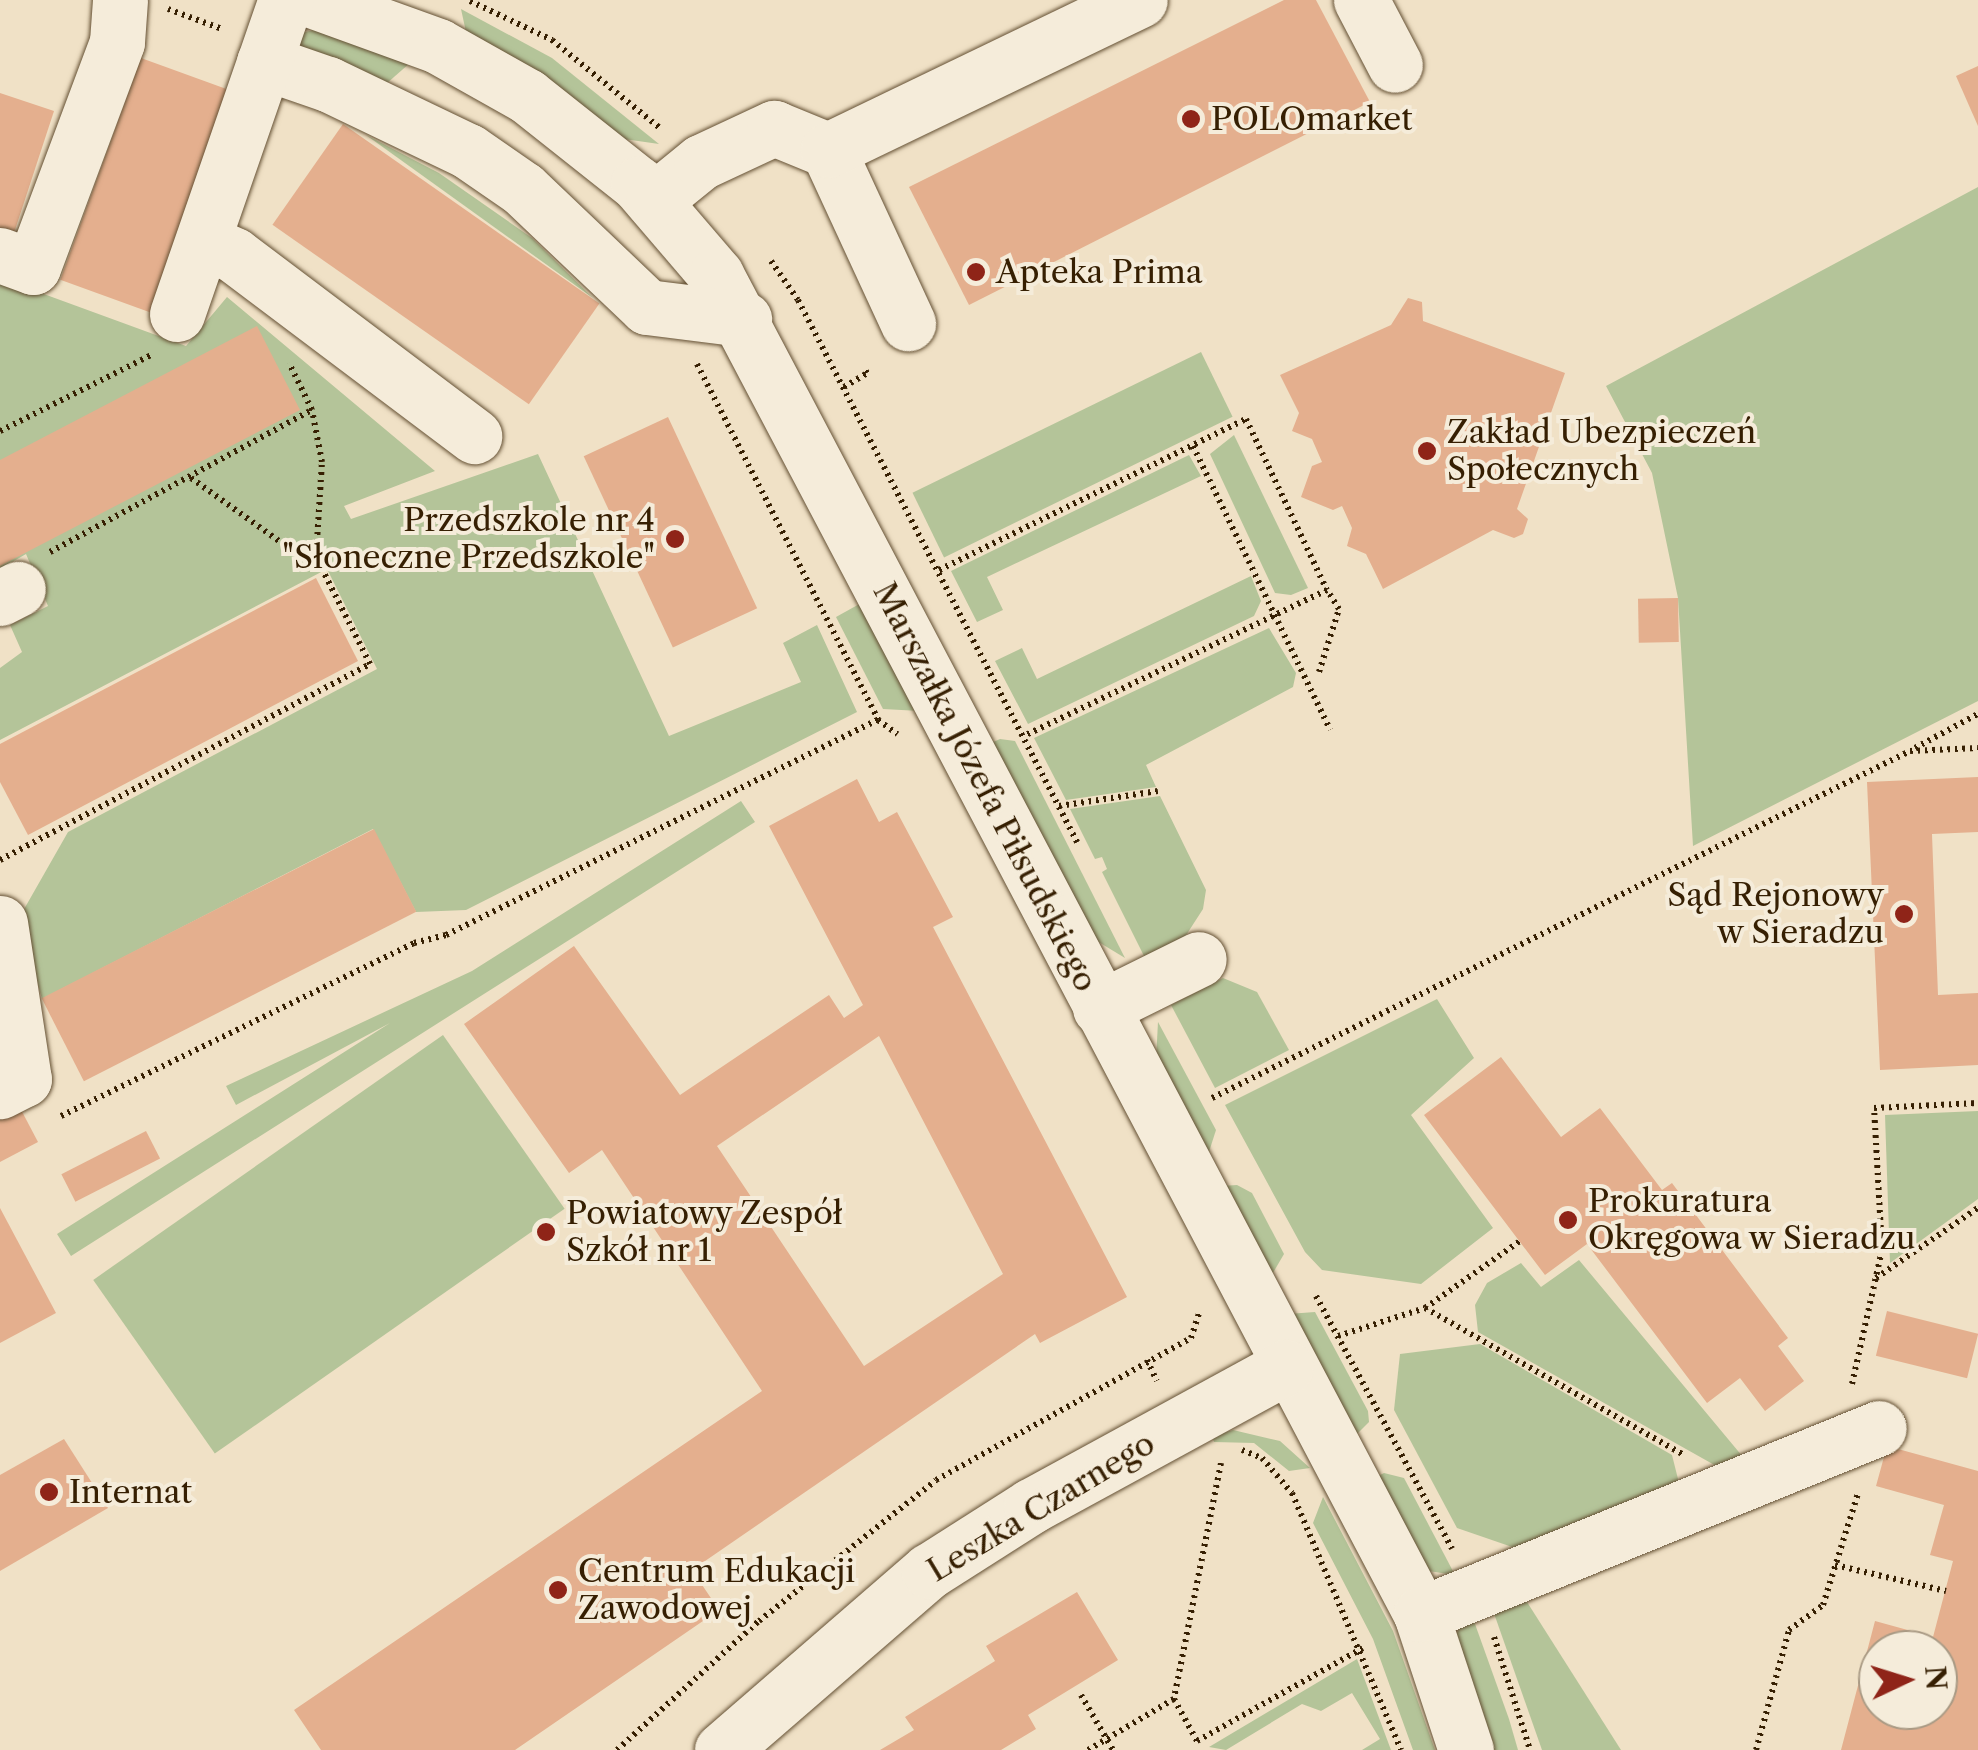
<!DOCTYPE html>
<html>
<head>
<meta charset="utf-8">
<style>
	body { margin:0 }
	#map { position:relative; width:1978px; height:1750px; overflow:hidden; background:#f0e1c6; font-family:"Libre Caslon Text",serif }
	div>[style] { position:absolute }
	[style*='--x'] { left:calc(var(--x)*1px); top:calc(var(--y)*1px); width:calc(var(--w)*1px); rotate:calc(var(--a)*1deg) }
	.green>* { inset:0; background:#b4c499; transform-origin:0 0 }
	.building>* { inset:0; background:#e4af8e; transform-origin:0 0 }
	.path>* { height:6px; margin-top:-3px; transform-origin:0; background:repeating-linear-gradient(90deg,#361f02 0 2.5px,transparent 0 7.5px) }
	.roads { filter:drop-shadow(0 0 2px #645033) drop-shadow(0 0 2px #645033) }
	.minor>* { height:55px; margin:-27.5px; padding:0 27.5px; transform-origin:27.5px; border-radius:27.5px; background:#f5ecda }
	.dots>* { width:28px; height:28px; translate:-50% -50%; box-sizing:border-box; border:5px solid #f5ecda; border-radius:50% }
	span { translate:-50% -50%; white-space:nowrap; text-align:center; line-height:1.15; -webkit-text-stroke:8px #f5ecda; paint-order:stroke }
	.poi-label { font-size:32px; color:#361f02 }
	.left { translate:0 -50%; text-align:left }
	.right { translate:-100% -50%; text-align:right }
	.street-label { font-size:32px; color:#361f02 }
	.north { position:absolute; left:1858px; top:1630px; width:100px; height:100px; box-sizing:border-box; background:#f5ecda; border:2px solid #a99a84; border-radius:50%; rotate:86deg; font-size:28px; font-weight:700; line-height:40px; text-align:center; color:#361f02 }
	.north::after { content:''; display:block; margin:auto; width:35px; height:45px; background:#8f2418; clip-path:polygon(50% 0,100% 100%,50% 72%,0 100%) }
</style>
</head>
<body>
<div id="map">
	<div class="green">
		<i style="clip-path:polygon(461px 9px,552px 58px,659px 144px,624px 139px,466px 32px)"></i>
		<i style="clip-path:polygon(322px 28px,410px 63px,378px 91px,297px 44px,301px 33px)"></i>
		<i style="clip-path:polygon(366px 135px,439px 173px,532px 238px,593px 298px)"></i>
		<i style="clip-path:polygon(1978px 187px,1978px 701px,1693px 846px,1678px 598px,1652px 473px,1606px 386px)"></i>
		<i style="clip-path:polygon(0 278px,186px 346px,227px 297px,435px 471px,344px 506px,351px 519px,538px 454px,669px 736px,801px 682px,783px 643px,817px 625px,857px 712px,466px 910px,416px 912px,373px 829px,42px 999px,19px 918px,68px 832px,377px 669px,327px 569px,0 740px,0 668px,22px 652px,10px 625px,48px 606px,26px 554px,0 569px)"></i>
		<i style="left:1201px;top:352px;width:72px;height:321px;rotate:64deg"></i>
		<i style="clip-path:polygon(1234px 435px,1308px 588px,1291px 595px,1275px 593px,1210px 454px)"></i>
		<i style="clip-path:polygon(1189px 455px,1201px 476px,987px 577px,1003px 610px,977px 622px,951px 571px)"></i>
		<i style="clip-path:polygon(1251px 576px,1261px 601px,1254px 616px,1028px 724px,995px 661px,1022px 648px,1037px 679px)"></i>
		<i style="clip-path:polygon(863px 602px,920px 711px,883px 709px,836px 617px)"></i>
		<i style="clip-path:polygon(1269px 628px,1296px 673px,1293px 687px,1146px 765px,1156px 787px,1066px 800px,1034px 738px)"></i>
		<i style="clip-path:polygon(1000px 739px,1015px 741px,1125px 958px,1092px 938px,991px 743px)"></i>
		<i style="clip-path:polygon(1160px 796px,1206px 890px,1203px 909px,1183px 940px,1144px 956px,1102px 872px,1107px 869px,1102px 857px,1095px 859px,1070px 809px)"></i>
		<i style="clip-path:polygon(741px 801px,755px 822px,71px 1256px,57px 1234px,390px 1023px,236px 1105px,226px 1086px,472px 971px)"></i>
		<i style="clip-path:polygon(1223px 978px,1257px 992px,1289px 1050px,1215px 1088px,1171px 1005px)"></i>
		<i style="clip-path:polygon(1437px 999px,1474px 1058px,1411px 1115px,1493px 1228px,1421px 1284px,1322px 1270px,1305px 1252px,1225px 1105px)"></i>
		<i style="clip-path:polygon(1158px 1022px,1216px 1130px,1207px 1158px,1156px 1060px)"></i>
		<i style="left:443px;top:1035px;width:212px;height:427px;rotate:55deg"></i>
		<i style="clip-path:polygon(1978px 1111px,1978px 1199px,1890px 1263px,1885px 1115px)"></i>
		<i style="clip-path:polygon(1237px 1185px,1252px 1193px,1284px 1254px,1270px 1278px,1222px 1186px)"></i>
		<i style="clip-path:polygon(1579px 1260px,1743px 1457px,1718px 1467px,1478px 1332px,1475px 1305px,1487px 1283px,1521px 1263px,1541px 1287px)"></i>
		<i style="clip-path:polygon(1315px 1312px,1368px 1411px,1369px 1422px,1354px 1437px,1288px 1314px)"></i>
		<i style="clip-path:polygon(1480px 1344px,1672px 1455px,1679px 1483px,1518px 1549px,1457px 1528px,1394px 1410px,1400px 1354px)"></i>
		<i style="clip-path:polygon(1233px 1430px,1280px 1441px,1310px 1468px,1289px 1471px,1254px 1443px,1214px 1442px,1212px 1436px)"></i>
		<i style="clip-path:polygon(1384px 1473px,1404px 1478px,1455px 1575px,1422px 1570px,1374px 1478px)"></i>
		<i style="clip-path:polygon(1323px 1497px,1393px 1631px,1435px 1750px,1413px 1750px,1373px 1639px,1313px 1523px)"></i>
		<i style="clip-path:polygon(1520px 1591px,1621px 1750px,1542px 1750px,1490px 1602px)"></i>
		<i style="clip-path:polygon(1470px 1610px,1509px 1719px,1518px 1750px,1493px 1750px,1454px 1638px)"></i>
		<i style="clip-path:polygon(1357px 1659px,1391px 1750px,1362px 1750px,1380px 1739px,1352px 1693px,1321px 1711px,1302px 1704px,1226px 1750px,1209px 1747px)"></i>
	</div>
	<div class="building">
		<i style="clip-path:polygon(1284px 0,1316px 0,1370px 102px,969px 305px,909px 187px)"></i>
		<i style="left:141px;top:58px;width:96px;height:236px;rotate:20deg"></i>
		<i style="clip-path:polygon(1978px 66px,1978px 126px,1956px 76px)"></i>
		<i style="clip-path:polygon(0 93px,54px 111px,13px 236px,0 232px)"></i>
		<i style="left:343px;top:124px;width:313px;height:123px;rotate:35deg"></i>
		<i style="clip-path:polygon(1408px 298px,1422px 302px,1423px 321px,1565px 373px,1517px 509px,1528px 519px,1523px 534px,1514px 538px,1493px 530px,1383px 589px,1366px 554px,1347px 546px,1352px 528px,1342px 506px,1333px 510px,1301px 497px,1312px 466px,1322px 462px,1312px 439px,1292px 431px,1299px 413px,1280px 375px,1391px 325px)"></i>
		<i style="clip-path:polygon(257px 326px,300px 410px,0 566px,0 460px)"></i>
		<i style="left:668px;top:417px;width:211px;height:93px;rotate:65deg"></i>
		<i style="clip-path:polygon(316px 578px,358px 661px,28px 835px,0 782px,0 744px)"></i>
		<i style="left:1678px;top:598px;width:44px;height:40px;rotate:89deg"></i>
		<i style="clip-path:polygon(1978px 777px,1978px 832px,1932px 834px,1938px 995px,1978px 993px,1978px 1065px,1880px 1070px,1867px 782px)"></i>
		<i style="clip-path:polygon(evenodd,857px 779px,879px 822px,897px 812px,953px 917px,933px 927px,1127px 1297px,1040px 1343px,1035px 1334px,692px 1570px,719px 1610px,515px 1750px,321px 1750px,294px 1710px,762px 1391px,602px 1150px,569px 1173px,464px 1024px,574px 946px,680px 1095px,829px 995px,844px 1018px,863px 1005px,769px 826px,857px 779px,879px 1036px,1003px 1274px,864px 1366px,717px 1146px,879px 1036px)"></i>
		<i style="left:374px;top:829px;width:93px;height:373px;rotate:63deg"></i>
		<i style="clip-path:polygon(1501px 1057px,1561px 1137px,1600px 1108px,1662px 1190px,1672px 1183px,1788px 1338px,1778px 1346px,1804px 1381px,1765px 1411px,1740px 1378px,1707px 1403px,1587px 1244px,1545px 1275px,1424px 1115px)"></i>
		<i style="clip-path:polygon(18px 1104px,38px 1142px,0 1162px,0 1113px)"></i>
		<i style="left:146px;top:1131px;width:31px;height:95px;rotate:63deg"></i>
		<i style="clip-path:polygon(0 1208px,56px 1313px,0 1343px)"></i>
		<i style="left:1887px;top:1311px;width:94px;height:46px;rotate:14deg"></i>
		<i style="clip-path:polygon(64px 1439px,108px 1508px,0 1571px,0 1475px)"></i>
		<i style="clip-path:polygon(evenodd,1887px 1446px,1978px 1471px,1978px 1750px,1841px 1750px,1875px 1621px,1933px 1637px,1953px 1561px,1930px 1555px,1944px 1505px,1876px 1486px,1887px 1446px,1878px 1650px,1938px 1650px,1938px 1710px,1878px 1710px,1878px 1650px)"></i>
		<i style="clip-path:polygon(1077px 1592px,1118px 1660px,1028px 1715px,1036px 1729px,1001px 1750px,880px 1750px,914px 1730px,905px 1717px,995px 1661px,986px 1646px)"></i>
	</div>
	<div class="path">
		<i style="--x:470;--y:1;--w:91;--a:25.4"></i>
		<i style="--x:552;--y:40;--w:141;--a:39.2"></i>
		<i style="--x:168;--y:9;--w:58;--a:20.3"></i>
		<i style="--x:771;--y:261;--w:47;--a:55.3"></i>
		<i style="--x:798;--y:300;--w:610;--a:62.76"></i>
		<i style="--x:697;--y:364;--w:399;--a:63"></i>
		<i style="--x:878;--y:720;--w:24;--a:36"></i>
		<i style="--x:844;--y:387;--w:27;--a:-31"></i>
		<i style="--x:867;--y:373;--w:6;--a:-121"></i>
		<i style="--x:0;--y:431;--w:169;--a:-26.7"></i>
		<i style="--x:1193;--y:446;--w:315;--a:64.2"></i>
		<i style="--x:191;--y:478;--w:125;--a:35.6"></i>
		<i style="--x:293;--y:551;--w:24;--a:15"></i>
		<i style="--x:50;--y:552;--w:298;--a:-28.5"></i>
		<i style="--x:939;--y:570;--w:342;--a:-26.2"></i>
		<i style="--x:1246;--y:419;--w:189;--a:64.7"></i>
		<i style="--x:1327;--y:590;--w:336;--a:154.3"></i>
		<i style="--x:1319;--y:672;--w:66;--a:-72.4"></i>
		<i style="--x:1339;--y:609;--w:22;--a:-122"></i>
		<i style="--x:1915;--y:748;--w:72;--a:-28.4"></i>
		<i style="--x:1059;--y:806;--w:100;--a:-8.6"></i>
		<i style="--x:0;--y:860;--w:419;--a:-27.9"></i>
		<i style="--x:370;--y:664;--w:120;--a:-116.8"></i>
		<i style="--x:316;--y:557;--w:95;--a:-86.4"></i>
		<i style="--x:322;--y:462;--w:53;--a:-100.9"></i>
		<i style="--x:312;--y:410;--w:52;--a:-116.1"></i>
		<i style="--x:1212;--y:1098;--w:779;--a:-26.43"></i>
		<i style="--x:1910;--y:751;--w:68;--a:-2.5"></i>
		<i style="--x:61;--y:1116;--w:393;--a:-26.1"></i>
		<i style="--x:414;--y:943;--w:33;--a:-14"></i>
		<i style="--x:446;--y:935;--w:483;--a:-26.5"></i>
		<i style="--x:1876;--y:1278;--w:124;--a:-34.5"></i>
		<i style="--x:1316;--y:1296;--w:287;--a:61.7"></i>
		<i style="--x:1425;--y:1308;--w:116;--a:-35.2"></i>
		<i style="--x:1338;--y:1336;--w:91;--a:-17.8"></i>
		<i style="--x:1425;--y:1308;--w:298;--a:29.6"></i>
		<i style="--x:1147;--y:1360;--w:23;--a:65"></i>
		<i style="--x:1852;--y:1384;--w:137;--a:-77.4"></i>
		<i style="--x:1882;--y:1250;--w:142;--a:-93.2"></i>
		<i style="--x:1874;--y:1108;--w:104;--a:-2.8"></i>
		<i style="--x:1242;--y:1450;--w:22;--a:22"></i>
		<i style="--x:1262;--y:1458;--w:46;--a:49.4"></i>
		<i style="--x:1292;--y:1493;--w:279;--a:67"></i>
		<i style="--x:1221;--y:1463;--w:241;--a:101.3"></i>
		<i style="--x:1174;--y:1699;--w:48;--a:61.3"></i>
		<i style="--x:1197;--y:1741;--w:190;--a:-29.3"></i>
		<i style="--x:1835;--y:1565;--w:114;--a:13.2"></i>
		<i style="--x:1494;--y:1637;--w:119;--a:72.3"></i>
		<i style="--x:1081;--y:1695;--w:64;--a:59.8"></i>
		<i style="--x:617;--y:1750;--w:192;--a:-42.3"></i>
		<i style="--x:759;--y:1621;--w:226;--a:-38.5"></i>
		<i style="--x:936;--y:1480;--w:292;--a:-29.1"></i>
		<i style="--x:1191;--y:1338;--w:29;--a:-72"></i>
		<i style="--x:1088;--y:1750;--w:100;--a:-30.7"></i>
		<i style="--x:1756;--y:1750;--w:124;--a:-74.6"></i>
		<i style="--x:1789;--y:1630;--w:42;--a:-36.3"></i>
		<i style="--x:1823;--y:1605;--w:117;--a:-72.6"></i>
	</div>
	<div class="roads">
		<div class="minor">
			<i style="--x:311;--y:0;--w:135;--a:19.9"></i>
			<i style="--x:438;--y:46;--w:102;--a:29.3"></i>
			<i style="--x:527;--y:96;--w:142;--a:38.4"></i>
			<i style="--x:638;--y:184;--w:120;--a:49.4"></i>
			<i style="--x:716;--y:275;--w:1513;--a:62.23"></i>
			<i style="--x:1421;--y:1614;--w:143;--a:71.7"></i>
			<i style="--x:1361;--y:0;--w:73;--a:62.4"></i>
			<i style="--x:264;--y:62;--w:68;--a:19"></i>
			<i style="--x:328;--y:84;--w:155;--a:25.6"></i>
			<i style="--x:468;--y:151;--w:67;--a:34.6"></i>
			<i style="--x:523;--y:189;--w:171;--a:43.6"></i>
			<i style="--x:647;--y:307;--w:98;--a:7.1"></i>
			<i style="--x:828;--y:150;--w:191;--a:65.2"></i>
			<i style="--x:653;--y:201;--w:62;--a:-39.1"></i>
			<i style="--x:701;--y:162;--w:81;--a:-25"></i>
			<i style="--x:774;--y:128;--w:58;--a:22.2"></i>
			<i style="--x:828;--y:150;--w:346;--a:-25.7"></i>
			<i style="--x:203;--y:241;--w:34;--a:24"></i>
			<i style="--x:234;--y:255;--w:301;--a:37"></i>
			<i style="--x:0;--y:255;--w:35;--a:20"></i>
			<i style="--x:33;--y:267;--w:240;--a:-69.5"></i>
			<i style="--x:117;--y:42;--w:42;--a:-85.9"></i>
			<i style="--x:177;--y:314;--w:332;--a:-70.9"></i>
			<i style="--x:0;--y:598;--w:20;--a:-27"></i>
			<i style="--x:0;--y:923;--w:158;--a:81.3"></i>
			<i style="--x:24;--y:1079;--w:27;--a:153"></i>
			<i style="--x:1100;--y:1008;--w:110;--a:-26.3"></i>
			<i style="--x:1421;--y:1614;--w:494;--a:-22.1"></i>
			<i style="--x:722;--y:1750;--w:274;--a:-40.9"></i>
			<i style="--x:929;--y:1571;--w:121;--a:-32.5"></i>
			<i style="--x:1031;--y:1506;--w:290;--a:-28.6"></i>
		</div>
	</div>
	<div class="dots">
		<i style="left:1191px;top:119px;background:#8f2418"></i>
		<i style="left:976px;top:272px;background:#8f2418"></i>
		<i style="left:1427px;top:451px;background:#8f2418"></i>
		<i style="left:675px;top:539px;background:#8f2418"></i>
		<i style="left:1904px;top:914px;background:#8f2418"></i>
		<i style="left:1568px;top:1220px;background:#8f2418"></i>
		<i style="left:546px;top:1232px;background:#8f2418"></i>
		<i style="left:49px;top:1492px;background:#8f2418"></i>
		<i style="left:558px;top:1590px;background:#8f2418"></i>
	</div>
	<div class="poi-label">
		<span class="left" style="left:1211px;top:119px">POLOmarket</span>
		<span class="left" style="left:996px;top:272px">Apteka Prima</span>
		<span class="left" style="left:1447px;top:451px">Zakład Ubezpieczeń<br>Społecznych</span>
		<span class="right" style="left:655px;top:539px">Przedszkole nr 4<br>"Słoneczne Przedszkole"</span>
		<span class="right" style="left:1884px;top:914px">Sąd Rejonowy<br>w Sieradzu</span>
		<span class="left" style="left:1588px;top:1220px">Prokuratura<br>Okręgowa w Sieradzu</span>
		<span class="left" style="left:566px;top:1232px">Powiatowy Zespół<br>Szkół nr 1</span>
		<span class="left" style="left:69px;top:1492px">Internat</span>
		<span class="left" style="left:578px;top:1590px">Centrum Edukacji<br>Zawodowej</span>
	</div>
	<div class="street-label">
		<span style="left:985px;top:787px;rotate:63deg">Marszałka Józefa Piłsudskiego</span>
		<span style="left:1041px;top:1507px;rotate:-31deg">Leszka Czarnego</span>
	</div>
	<div class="north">N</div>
</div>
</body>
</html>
